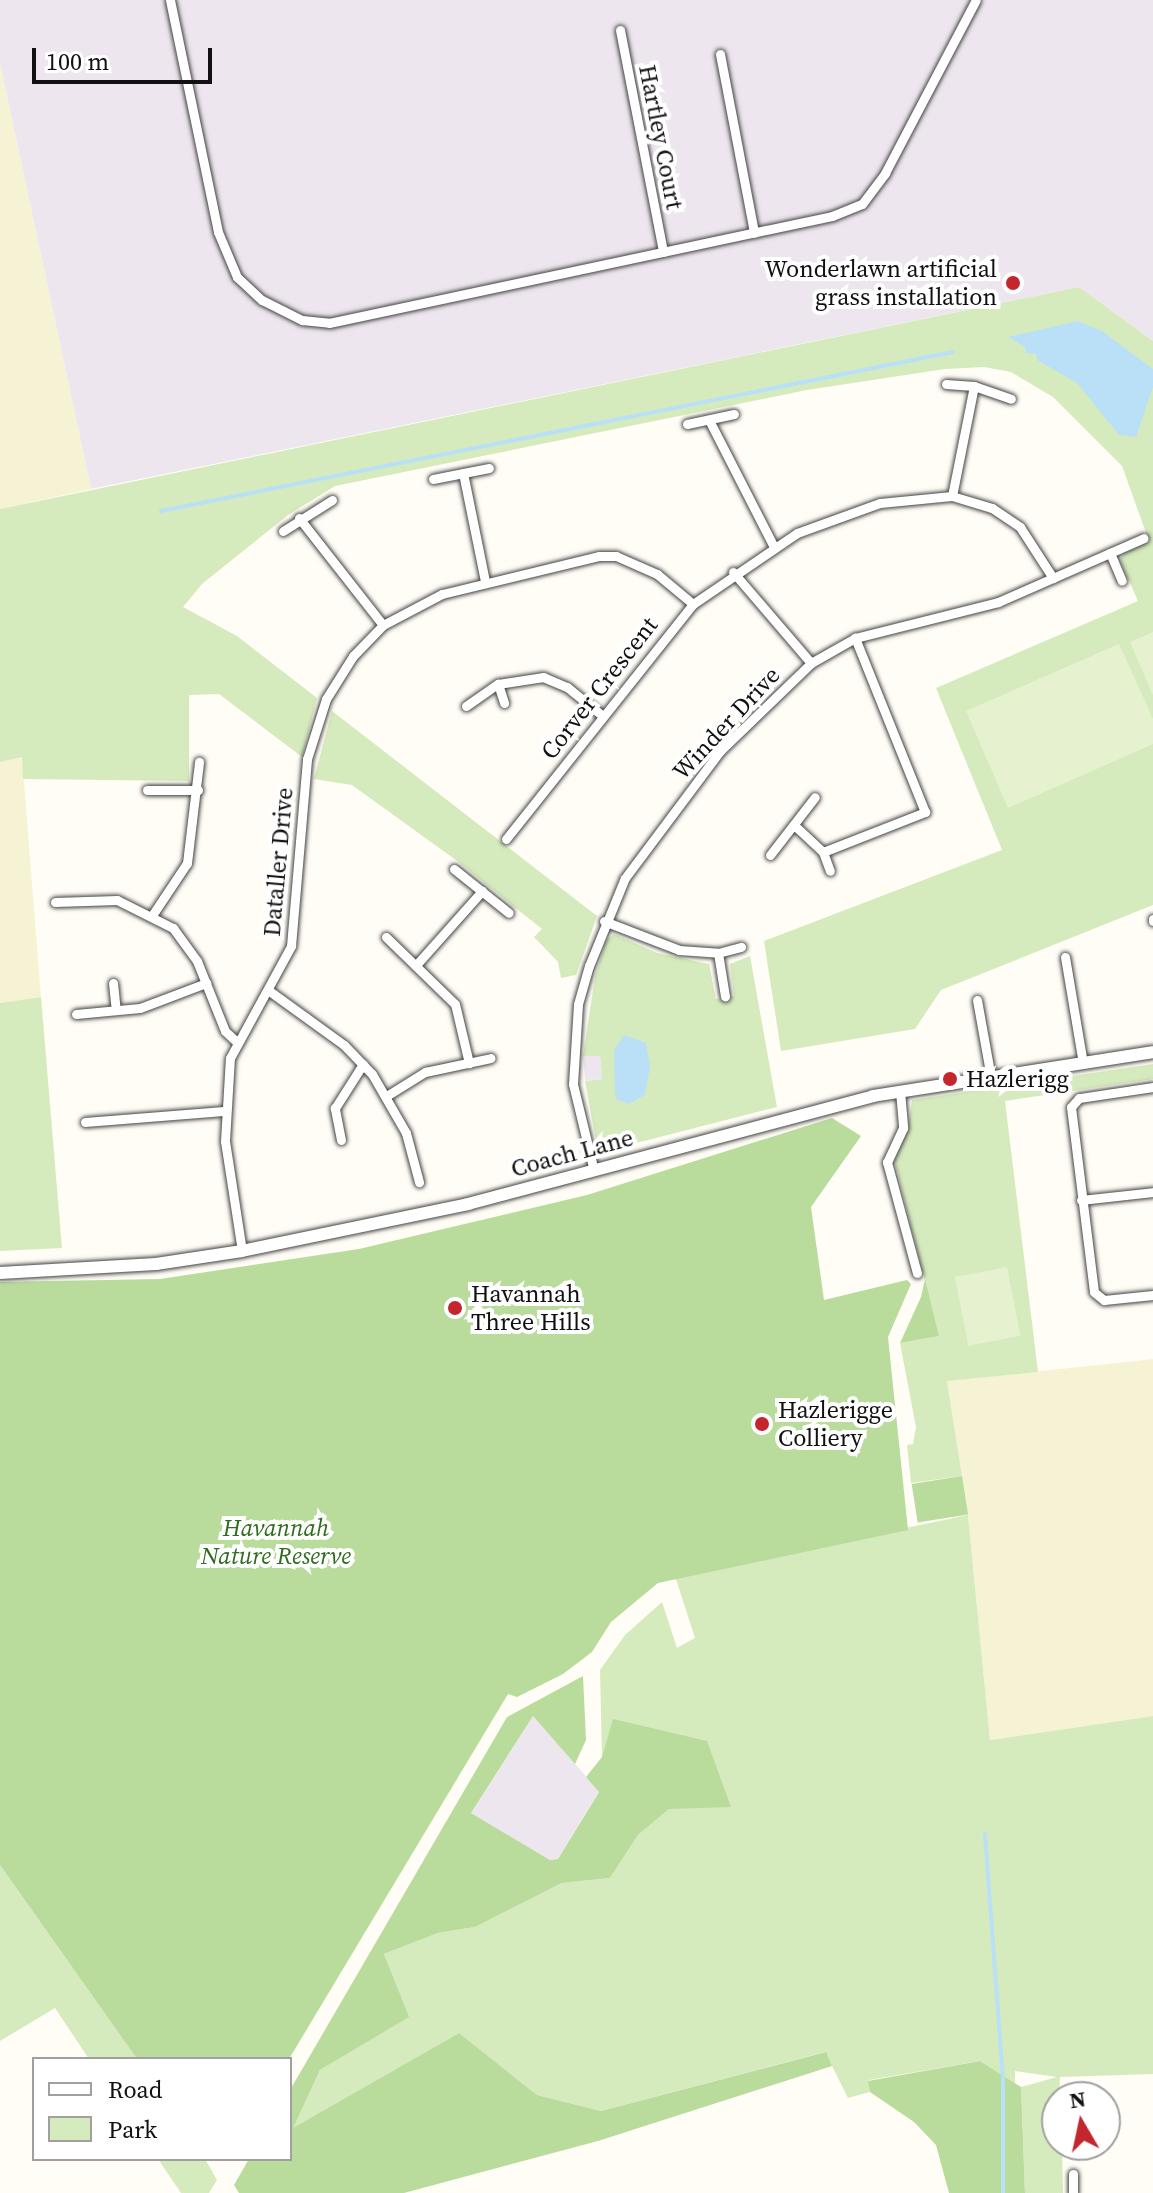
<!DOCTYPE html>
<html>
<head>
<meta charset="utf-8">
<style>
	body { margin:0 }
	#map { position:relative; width:1153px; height:2193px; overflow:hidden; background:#fffdf5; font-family:"Source Serif 4",serif }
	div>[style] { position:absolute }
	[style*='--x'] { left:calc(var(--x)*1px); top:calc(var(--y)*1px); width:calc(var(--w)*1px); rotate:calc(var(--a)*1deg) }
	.industrial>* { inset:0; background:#eee6ef; transform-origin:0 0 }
	.farmland>* { inset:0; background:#f6f3d4 }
	.green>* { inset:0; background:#d5ebbd }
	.forest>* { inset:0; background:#b9dc9c; transform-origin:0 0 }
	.pitch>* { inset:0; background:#e6f2cf; transform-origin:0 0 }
	.water>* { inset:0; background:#b9e0f7 }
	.stream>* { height:4px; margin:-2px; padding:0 2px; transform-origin:2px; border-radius:2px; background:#b9e0f7 }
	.roads { filter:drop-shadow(0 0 2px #444) drop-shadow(0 0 2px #444) }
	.minor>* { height:9px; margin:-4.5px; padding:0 4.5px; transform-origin:4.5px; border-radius:4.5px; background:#fff }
	.tertiary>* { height:12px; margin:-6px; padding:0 6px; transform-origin:6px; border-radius:6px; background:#fff }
	.dots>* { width:22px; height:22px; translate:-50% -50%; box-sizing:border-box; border:4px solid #fff; border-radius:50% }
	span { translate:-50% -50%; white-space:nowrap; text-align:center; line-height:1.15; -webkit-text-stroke:8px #fff; paint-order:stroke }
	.street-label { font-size:24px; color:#111 }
	.poi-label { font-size:24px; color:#111 }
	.right { translate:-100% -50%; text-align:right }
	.left { translate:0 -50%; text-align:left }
	.park-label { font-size:24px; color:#2f6b1f; font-style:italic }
	.legend { position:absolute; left:32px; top:2057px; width:260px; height:104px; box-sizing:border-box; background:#fff; border:2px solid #a0a0a0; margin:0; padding:10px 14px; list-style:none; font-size:24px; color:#111 }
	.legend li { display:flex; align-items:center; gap:16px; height:40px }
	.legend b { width:40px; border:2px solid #a0a0a0 }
	.north { position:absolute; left:1041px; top:2081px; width:80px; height:80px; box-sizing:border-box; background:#fff; border:2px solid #a0a0a0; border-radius:50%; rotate:351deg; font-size:22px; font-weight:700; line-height:32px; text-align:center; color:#111 }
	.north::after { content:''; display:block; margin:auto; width:28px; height:36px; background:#c4262e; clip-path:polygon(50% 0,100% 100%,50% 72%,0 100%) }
	.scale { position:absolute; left:32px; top:48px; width:180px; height:36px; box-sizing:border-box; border:4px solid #111; border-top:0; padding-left:10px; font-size:24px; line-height:28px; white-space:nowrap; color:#111; -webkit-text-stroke:6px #fff; paint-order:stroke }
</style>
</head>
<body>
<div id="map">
	<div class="industrial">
		<i style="clip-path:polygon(0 0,1153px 0,1153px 341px,1079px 287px,91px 489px,0 64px)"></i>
		<i style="left:600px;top:1055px;width:24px;height:17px;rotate:85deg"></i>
		<i style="clip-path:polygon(533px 1716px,599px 1791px,558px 1859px,550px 1860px,471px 1813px)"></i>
	</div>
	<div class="farmland">
		<i style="clip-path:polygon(0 64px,91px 489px,0 509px)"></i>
		<i style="clip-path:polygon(22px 757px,41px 997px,0 1003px,0 762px)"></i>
		<i style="clip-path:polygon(1153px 1359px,1153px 1716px,990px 1740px,968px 1515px,947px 1381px)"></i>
	</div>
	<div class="green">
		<i style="clip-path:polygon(1079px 287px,1153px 341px,1153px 905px,941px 990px,915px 1029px,781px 1051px,764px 941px,1002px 850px,936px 688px,1138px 601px,1120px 560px,1125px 551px,1149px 541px,1122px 466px,1053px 397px,1011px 372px,984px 367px,945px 369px,807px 390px,335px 486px,288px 515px,202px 584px,183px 607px,237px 636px,317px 698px,302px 757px,219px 694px,189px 695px,189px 781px,23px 779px,22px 757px,0 762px,0 509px)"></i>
		<i style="clip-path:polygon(332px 711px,597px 916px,576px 975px,561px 978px,558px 962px,534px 937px,542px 929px,460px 863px,352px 785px,314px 779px)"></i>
		<i style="clip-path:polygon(614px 934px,657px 953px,709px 964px,716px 999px,734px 996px,730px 964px,750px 956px,777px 1107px,609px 1150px,596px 1141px,585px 1081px,602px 1079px,600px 1056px,583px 1056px,595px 977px,606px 941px)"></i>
		<i style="clip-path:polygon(41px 997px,62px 1248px,0 1251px,0 1003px)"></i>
		<i style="clip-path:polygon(1153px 1064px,1153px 1079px,1005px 1101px,1038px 1372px,947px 1381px,962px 1476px,911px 1483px,907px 1445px,913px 1444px,916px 1427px,900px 1343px,939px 1336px,894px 1158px,907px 1133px,912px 1100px)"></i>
		<i style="clip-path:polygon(968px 1515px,990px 1740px,1153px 1716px,1153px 2074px,1060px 2077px,1057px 2145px,1062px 2145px,1063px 2193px,1025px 2193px,1021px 2087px,1057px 2077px,1015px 2071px,1015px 2083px,980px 2061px,869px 2080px,870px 2092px,848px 2098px,825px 2052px,601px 2111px,537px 2095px,459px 2033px,292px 2129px,320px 2070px,408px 2017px,384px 1954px,438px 1933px,475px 1927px,562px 1883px,610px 1878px,638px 1835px,669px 1809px,602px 1757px,600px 1670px,625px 1635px,662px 1602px,677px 1648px,695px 1638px,675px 1576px)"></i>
		<i style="clip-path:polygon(0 1865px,137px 2059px,89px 2059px,55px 2008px,0 2041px)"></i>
		<i style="clip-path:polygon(158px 2159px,205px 2159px,217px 2180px,209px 2193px,181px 2193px)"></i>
	</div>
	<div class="forest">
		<i style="clip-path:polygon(832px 1118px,861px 1136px,811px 1207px,824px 1300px,907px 1280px,911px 1284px,888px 1337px,908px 1530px,658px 1583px,611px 1622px,592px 1652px,563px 1674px,517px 1697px,508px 1694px,289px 2059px,137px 2059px,0 1865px,0 1282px,160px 1279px,359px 1249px,587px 1195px)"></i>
		<i style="clip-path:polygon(925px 1279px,939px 1336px,900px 1343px,921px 1297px)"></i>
		<i style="left:962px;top:1476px;width:39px;height:51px;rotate:81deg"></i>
		<i style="clip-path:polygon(583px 1676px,586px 1740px,575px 1764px,533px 1716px,471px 1813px,550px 1860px,558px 1859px,599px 1792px,586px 1777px,602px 1757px,613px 1719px,707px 1741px,731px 1807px,669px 1809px,638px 1835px,610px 1878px,562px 1883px,475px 1927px,438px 1933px,384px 1954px,409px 2017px,320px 2070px,293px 2128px,459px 2033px,537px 2095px,601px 2111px,826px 2052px,832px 2066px,598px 2141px,404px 2193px,239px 2193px,234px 2185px,249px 2159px,290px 2159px,290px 2090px,507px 1717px)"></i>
		<i style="clip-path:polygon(980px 2061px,1021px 2087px,1025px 2193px,949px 2193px,936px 2145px,914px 2122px,870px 2092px,868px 2081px)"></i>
	</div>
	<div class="pitch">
		<i style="clip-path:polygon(1153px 632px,1153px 695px,1130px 642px)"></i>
		<i style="clip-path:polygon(1119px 644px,1153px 719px,1153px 744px,1008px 808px,966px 711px)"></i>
		<i style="left:1007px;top:1267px;width:70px;height:53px;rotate:79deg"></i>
	</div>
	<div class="water">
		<i style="clip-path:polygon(1078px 321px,1102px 331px,1153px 369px,1153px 387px,1136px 437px,1119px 435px,1077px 383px,1037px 360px,1036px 354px,1025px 353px,1026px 348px,1008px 337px)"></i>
		<i style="clip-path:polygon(624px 1035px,646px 1043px,650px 1066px,645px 1095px,629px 1104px,616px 1099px,615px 1092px,614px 1050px)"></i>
	</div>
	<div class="stream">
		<i style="--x:161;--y:511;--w:808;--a:-11.35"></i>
		<i style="--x:985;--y:1834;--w:249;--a:85.8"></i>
		<i style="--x:1003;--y:2082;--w:111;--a:90"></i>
	</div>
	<div class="roads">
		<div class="minor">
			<i style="--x:170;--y:0;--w:237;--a:78.3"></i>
			<i style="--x:218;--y:232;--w:49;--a:67.1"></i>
			<i style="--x:237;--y:277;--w:34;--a:43"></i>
			<i style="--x:262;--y:300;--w:45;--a:26.6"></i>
			<i style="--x:302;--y:320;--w:27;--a:6"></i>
			<i style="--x:329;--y:323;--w:514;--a:-12.01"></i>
			<i style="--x:832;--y:216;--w:32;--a:-22"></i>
			<i style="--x:862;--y:204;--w:39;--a:-53"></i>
			<i style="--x:885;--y:173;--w:195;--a:-62.3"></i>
			<i style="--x:620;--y:30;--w:226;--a:79"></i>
			<i style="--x:720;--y:54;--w:182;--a:79.2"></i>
			<i style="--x:946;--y:384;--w:28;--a:4"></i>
			<i style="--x:974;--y:386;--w:39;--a:19"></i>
			<i style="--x:709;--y:420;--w:140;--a:62.9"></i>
			<i style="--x:687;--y:424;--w:48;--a:-12"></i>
			<i style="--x:463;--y:473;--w:110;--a:78.5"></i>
			<i style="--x:433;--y:479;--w:57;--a:-11.1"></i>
			<i style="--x:952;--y:496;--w:112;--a:-78.7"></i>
			<i style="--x:299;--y:518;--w:136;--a:51.9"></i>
			<i style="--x:283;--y:531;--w:58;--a:-32.3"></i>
			<i style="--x:1110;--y:553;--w:30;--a:67"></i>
			<i style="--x:733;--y:572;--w:120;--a:49.4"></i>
			<i style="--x:498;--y:684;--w:20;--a:72"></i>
			<i style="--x:466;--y:706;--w:39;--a:-35"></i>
			<i style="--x:498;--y:684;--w:46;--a:-8.8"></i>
			<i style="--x:543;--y:677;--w:26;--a:23"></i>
			<i style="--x:567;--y:687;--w:46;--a:38.9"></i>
			<i style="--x:147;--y:790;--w:51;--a:0"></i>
			<i style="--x:794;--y:825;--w:40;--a:43"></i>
			<i style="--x:823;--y:852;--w:20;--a:70"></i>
			<i style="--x:506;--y:839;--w:300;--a:-51.5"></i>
			<i style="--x:693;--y:604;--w:126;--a:-34.3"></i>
			<i style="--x:797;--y:533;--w:88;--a:-19.9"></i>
			<i style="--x:880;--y:503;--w:72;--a:-5.6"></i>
			<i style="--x:952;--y:496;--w:42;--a:16.7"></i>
			<i style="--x:992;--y:508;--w:34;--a:34"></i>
			<i style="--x:1020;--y:527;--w:61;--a:57.1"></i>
			<i style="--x:823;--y:852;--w:110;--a:-21.4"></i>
			<i style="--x:925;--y:812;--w:188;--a:-111.9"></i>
			<i style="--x:770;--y:855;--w:73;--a:-52.2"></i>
			<i style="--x:454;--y:869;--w:70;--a:38.7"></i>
			<i style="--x:55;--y:902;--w:62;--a:-1.8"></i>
			<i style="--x:117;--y:900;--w:63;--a:26.6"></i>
			<i style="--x:173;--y:928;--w:41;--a:54"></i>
			<i style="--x:197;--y:961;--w:75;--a:68.2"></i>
			<i style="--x:225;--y:1031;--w:16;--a:43"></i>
			<i style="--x:153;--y:914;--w:61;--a:-56.3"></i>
			<i style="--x:187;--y:863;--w:102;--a:-83.2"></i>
			<i style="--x:1153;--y:919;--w:2;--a:90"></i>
			<i style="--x:604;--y:921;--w:80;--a:21.1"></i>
			<i style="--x:679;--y:950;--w:39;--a:4"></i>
			<i style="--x:718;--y:953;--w:24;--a:-15"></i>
			<i style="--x:386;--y:937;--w:96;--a:44.2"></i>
			<i style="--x:455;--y:1004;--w:61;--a:76.7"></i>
			<i style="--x:718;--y:953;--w:44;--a:80.8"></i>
			<i style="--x:1065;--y:957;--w:108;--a:80.4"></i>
			<i style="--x:417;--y:964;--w:98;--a:-48.3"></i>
			<i style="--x:113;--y:983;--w:27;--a:84"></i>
			<i style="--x:268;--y:990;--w:94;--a:35.9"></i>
			<i style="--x:344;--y:1045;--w:40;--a:46"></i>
			<i style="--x:372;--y:1074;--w:68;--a:60"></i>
			<i style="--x:406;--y:1133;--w:51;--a:75.1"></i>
			<i style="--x:977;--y:1000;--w:79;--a:79.8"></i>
			<i style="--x:76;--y:1014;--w:64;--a:-5.4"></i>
			<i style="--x:140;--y:1008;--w:71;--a:-20.7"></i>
			<i style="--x:1153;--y:1087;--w:75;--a:171.5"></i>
			<i style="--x:1079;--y:1098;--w:12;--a:132"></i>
			<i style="--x:1071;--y:1107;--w:186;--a:82.9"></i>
			<i style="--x:1094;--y:1292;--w:13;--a:39"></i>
			<i style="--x:1104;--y:1300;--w:49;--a:-5.8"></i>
			<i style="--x:900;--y:1091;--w:37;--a:85"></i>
			<i style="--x:903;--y:1128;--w:38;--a:115"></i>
			<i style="--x:887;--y:1162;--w:115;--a:74.9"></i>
			<i style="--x:388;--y:1095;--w:44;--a:-31.9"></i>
			<i style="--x:425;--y:1072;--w:67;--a:-12"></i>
			<i style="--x:85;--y:1122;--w:139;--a:-4.5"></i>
			<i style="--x:341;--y:1140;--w:33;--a:-101"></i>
			<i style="--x:335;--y:1108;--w:52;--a:-57.5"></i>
			<i style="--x:594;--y:1171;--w:89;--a:-103.6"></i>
			<i style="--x:573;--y:1084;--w:80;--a:-86.4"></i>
			<i style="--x:578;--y:1004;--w:40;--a:-74"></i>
			<i style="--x:589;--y:966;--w:95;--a:-67.8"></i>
			<i style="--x:625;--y:878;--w:159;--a:-53.2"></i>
			<i style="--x:720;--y:751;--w:127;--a:-44"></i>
			<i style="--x:811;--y:663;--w:51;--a:-29.6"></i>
			<i style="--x:855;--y:638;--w:147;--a:-14.1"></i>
			<i style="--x:998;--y:602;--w:159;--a:-23.7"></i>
			<i style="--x:1081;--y:1200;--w:72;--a:-6.3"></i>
			<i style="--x:242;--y:1251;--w:111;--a:-98.8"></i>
			<i style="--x:225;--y:1141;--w:83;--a:-86.6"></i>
			<i style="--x:230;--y:1058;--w:128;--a:-61.4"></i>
			<i style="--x:291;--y:946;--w:188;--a:-85.1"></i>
			<i style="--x:307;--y:759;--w:63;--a:-72.4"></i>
			<i style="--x:326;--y:699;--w:51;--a:-57.9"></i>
			<i style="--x:353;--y:656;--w:43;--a:-45.9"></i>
			<i style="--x:383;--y:625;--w:67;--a:-27.7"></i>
			<i style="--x:442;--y:594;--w:162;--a:-13.6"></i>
			<i style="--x:599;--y:556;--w:17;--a:0"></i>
			<i style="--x:616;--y:556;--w:45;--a:23.7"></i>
			<i style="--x:657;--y:574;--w:47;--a:39.8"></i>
			<i style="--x:1073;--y:2174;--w:19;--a:90"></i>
		</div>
		<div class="tertiary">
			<i style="--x:0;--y:1273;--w:156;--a:-3.3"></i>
			<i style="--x:156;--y:1264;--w:87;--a:-8.6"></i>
			<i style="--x:242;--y:1251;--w:231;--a:-11.7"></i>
			<i style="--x:468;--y:1204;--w:419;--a:-14.9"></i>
			<i style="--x:873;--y:1096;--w:283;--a:-8.9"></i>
		</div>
	</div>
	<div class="dots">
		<i style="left:1013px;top:283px;background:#c4262e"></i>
		<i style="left:950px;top:1079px;background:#c4262e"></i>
		<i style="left:455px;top:1308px;background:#c4262e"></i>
		<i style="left:762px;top:1424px;background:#c4262e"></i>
	</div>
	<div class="street-label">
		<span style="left:661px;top:137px;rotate:79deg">Hartley Court</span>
		<span style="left:599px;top:688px;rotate:-52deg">Corver Crescent</span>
		<span style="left:726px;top:723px;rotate:-47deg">Winder Drive</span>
		<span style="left:278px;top:862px;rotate:-85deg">Dataller Drive</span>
		<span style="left:572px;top:1153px;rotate:-15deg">Coach Lane</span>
	</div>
	<div class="poi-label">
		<span class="right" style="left:997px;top:283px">Wonderlawn artificial<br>grass installation</span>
		<span class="left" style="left:966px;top:1079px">Hazlerigg</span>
		<span class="left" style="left:471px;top:1308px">Havannah<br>Three Hills</span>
		<span class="left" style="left:778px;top:1424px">Hazlerigge<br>Colliery</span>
	</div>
	<div class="park-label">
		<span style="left:276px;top:1542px">Havannah<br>Nature Reserve</span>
	</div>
	<ul class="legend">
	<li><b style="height:10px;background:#fff"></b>Road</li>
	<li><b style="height:22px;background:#d5ebbd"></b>Park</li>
	</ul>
	<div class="north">N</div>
	<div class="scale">100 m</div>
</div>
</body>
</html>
